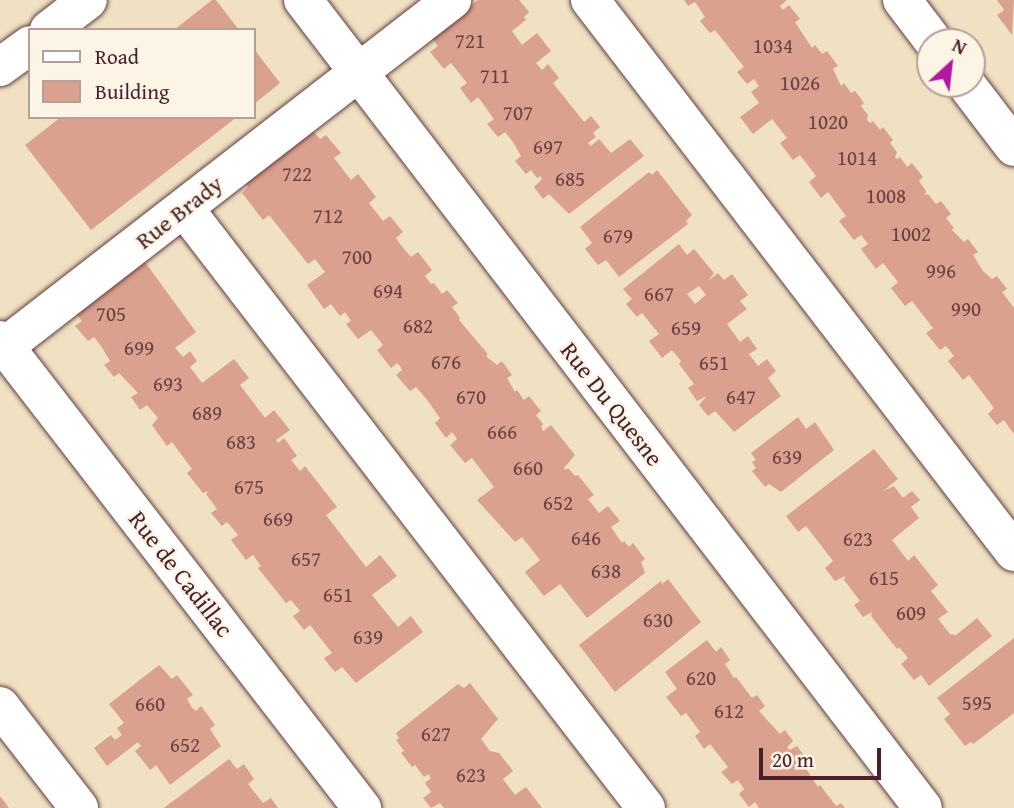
<!DOCTYPE html>
<html>
<head>
<meta charset="utf-8">
<style>
	body { margin:0 }
	#map { position:relative; width:1014px; height:808px; overflow:hidden; background:#efe1c1; font-family:"Gentium Book Plus",serif }
	div>[style] { position:absolute }
	[style*='--x'] { left:calc(var(--x)*1px); top:calc(var(--y)*1px); width:calc(var(--w)*1px); rotate:calc(var(--a)*1deg) }
	.building>* { inset:0; background:#daa28e }
	.roads { filter:drop-shadow(0 0 2px #633c42) drop-shadow(0 0 2px #633c42) }
	.minor>* { height:38px; margin:-19px; padding:0 19px; transform-origin:19px; border-radius:19px; background:#fff }
	span { translate:-50% -50%; white-space:nowrap; text-align:center; line-height:1.15; -webkit-text-stroke:5px #fcf5e5; paint-order:stroke }
	.number-label { font-size:21px; color:#6e4044 }
	.number-label span { -webkit-text-stroke-width:0 }
	.street-label { font-size:24px; color:#4a1f2b }
	.legend { position:absolute; left:28px; top:28px; width:228px; height:91px; box-sizing:border-box; background:#fcf5e5; border:2px solid #b59f9b; margin:0; padding:9px 12px; list-style:none; font-size:21px; color:#4a1f2b }
	.legend li { display:flex; align-items:center; gap:14px; height:35px }
	.legend b { width:35px; border:2px solid #b59f9b }
	.north { position:absolute; left:916px; top:28px; width:70px; height:70px; box-sizing:border-box; background:#fcf5e5; border:2px solid #b59f9b; border-radius:50%; rotate:27deg; font-size:19px; font-weight:700; line-height:28px; text-align:center; color:#4a1f2b }
	.north::after { content:''; display:block; margin:auto; width:24px; height:32px; background:#b5179e; clip-path:polygon(50% 0,100% 100%,50% 72%,0 100%) }
	.scale { position:absolute; left:759px; top:748px; width:122px; height:32px; box-sizing:border-box; border:4px solid #4a1f2b; border-top:0; padding-left:9px; font-size:21px; line-height:24px; white-space:nowrap; color:#4a1f2b; -webkit-text-stroke:5px #fcf5e5; paint-order:stroke }
</style>
</head>
<body>
<div id="map">
	<div class="building">
		<i style="clip-path:polygon(212px 0,216px 0,239px 30px,174px 30px)"></i>
		<i style="clip-path:polygon(478px 0,519px 0,529px 12px,524px 17px,526px 20px,512px 31px,522px 45px,537px 33px,551px 51px,536px 63px,542px 70px,548px 64px,559px 78px,553px 83px,584px 122px,591px 116px,600px 127px,593px 133px,596px 137px,588px 143px,591px 146px,599px 139px,611px 153px,630px 139px,644px 156px,569px 214px,549px 194px,543px 199px,534px 187px,542px 179px,540px 176px,537px 178px,531px 170px,526px 174px,515px 161px,521px 156px,513px 142px,505px 132px,498px 137px,487px 124px,494px 119px,478px 97px,471px 103px,460px 88px,467px 83px,451px 63px,444px 69px,430px 52px,438px 46px,431px 37px)"></i>
		<i style="clip-path:polygon(684px 0,787px 0,780px 6px,783px 10px,789px 5px,800px 19px,795px 22px,812px 48px,815px 45px,822px 54px,827px 51px,838px 66px,833px 69px,841px 86px,844px 83px,851px 93px,855px 91px,864px 103px,861px 106px,868px 115px,867px 120px,870px 123px,873px 121px,880px 130px,883px 127px,893px 140px,890px 143px,897px 152px,895px 157px,897px 159px,900px 157px,907px 167px,912px 163px,923px 177px,919px 181px,926px 191px,925px 195px,928px 194px,936px 204px,941px 201px,951px 214px,946px 218px,954px 228px,952px 230px,964px 242px,968px 239px,978px 252px,973px 255px,983px 271px,992px 279px,997px 276px,1007px 289px,1002px 292px,1014px 308px,1014px 434px,1004px 420px,997px 425px,988px 414px,994px 408px,969px 375px,963px 380px,948px 361px,954px 356px,946px 346px,940px 350px,926px 333px,933px 328px,912px 301px,905px 306px,891px 288px,898px 282px,883px 263px,876px 269px,861px 249px,868px 244px,861px 235px,854px 240px,839px 221px,846px 216px,828px 192px,821px 198px,809px 182px,816px 176px,800px 155px,793px 160px,780px 143px,787px 138px,772px 119px,753px 134px,740px 117px,759px 103px,751px 92px,759px 86px,754px 79px,747px 84px,737px 72px,744px 67px,715px 30px,710px 33px,700px 21px,705px 17px,695px 2px,688px 6px)"></i>
		<i style="clip-path:polygon(997px 0,1014px 0,1012px 35px,997px 15px,1004px 10px)"></i>
		<i style="clip-path:polygon(254px 49px,280px 83px,254px 104px)"></i>
		<i style="clip-path:polygon(61px 117px,237px 117px,91px 230px,25px 145px)"></i>
		<i style="clip-path:polygon(311px 129px,320px 139px,326px 135px,341px 153px,334px 158px,351px 180px,358px 174px,376px 197px,369px 203px,383px 221px,390px 216px,403px 232px,396px 238px,403px 248px,411px 257px,418px 252px,432px 270px,425px 276px,431px 284px,434px 283px,442px 294px,447px 290px,458px 303px,452px 307px,460px 318px,459px 320px,487px 353px,487px 357px,497px 365px,502px 361px,512px 375px,507px 378px,515px 392px,517px 390px,524px 400px,529px 396px,541px 411px,536px 415px,543px 424px,541px 427px,543px 431px,551px 425px,575px 455px,564px 468px,566px 470px,568px 468px,575px 476px,578px 475px,594px 495px,588px 499px,599px 513px,608px 506px,620px 521px,611px 527px,622px 543px,624px 541px,629px 547px,633px 543px,645px 559px,641px 562px,645px 573px,587px 618px,560px 584px,544px 596px,525px 572px,540px 560px,522px 537px,515px 542px,477px 500px,494px 487px,472px 458px,465px 463px,450px 445px,457px 439px,452px 432px,446px 438px,435px 423px,440px 418px,428px 401px,416px 387px,410px 391px,396px 375px,402px 370px,400px 366px,397px 363px,391px 368px,377px 350px,383px 345px,371px 330px,358px 339px,346px 324px,351px 321px,345px 312px,340px 316px,331px 304px,324px 309px,307px 285px,325px 272px,315px 259px,308px 264px,269px 215px,263px 220px,242px 193px,248px 187px,244px 181px)"></i>
		<i style="clip-path:polygon(657px 170px,692px 215px,686px 221px,688px 224px,619px 277px,606px 260px,598px 265px,585px 249px,592px 243px,580px 227px,649px 172px,652px 175px)"></i>
		<i style="clip-path:polygon(evenodd,679px 244px,687px 255px,694px 249px,714px 273px,708px 281px,718px 273px,724px 280px,732px 274px,748px 295px,740px 301px,747px 309px,727px 324px,740px 342px,748px 336px,757px 349px,749px 354px,758px 366px,767px 359px,776px 371px,768px 378px,781px 396px,734px 432px,715px 411px,708px 416px,699px 405px,707px 396px,697px 401px,688px 388px,694px 384px,679px 364px,681px 361px,672px 350px,662px 358px,649px 341px,659px 334px,642px 313px,637px 317px,626px 304px,632px 299px,623px 289px,679px 244px,699px 286px,706px 295px,695px 304px,687px 294px,699px 286px)"></i>
		<i style="clip-path:polygon(145px 262px,196px 332px,175px 348px,183px 357px,190px 351px,197px 361px,190px 367px,202px 383px,234px 359px,249px 378px,240px 385px,265px 418px,274px 410px,290px 430px,276px 440px,278px 443px,284px 438px,297px 456px,291px 460px,300px 471px,305px 466px,337px 507px,326px 515px,366px 567px,380px 555px,397px 576px,372px 595px,398px 627px,411px 616px,423px 632px,356px 683px,342px 667px,335px 672px,329px 665px,324px 658px,332px 653px,310px 625px,304px 630px,293px 616px,300px 611px,291px 600px,286px 603px,258px 568px,261px 566px,253px 555px,246px 560px,231px 540px,238px 535px,227px 522px,222px 526px,211px 513px,217px 509px,206px 494px,209px 491px,203px 493px,187px 473px,192px 469px,172px 442px,167px 446px,152px 425px,158px 418px,147px 405px,140px 410px,131px 397px,138px 393px,119px 373px,114px 377px,104px 365px,110px 361px,101px 346px,94px 337px,88px 341px,75px 326px,82px 321px,73px 310px)"></i>
		<i style="clip-path:polygon(798px 417px,806px 429px,815px 422px,834px 450px,781px 492px,769px 484px,765px 487px,752px 471px,756px 468px,752px 462px,756px 460px,751px 453px)"></i>
		<i style="clip-path:polygon(874px 449px,898px 479px,883px 491px,894px 486px,903px 498px,912px 491px,920px 500px,911px 507px,919px 518px,892px 540px,908px 561px,914px 555px,938px 585px,931px 591px,948px 612px,938px 619px,950px 634px,956px 635px,977px 618px,992px 636px,929px 686px,921px 675px,914px 680px,901px 664px,908px 658px,899px 647px,897px 649px,871px 616px,872px 612px,863px 617px,854px 605px,860px 601px,844px 580px,845px 576px,835px 581px,825px 568px,833px 561px,806px 526px,798px 532px,786px 516px)"></i>
		<i style="clip-path:polygon(668px 579px,701px 622px,615px 692px,579px 645px,661px 581px,662px 584px)"></i>
		<i style="clip-path:polygon(1014px 638px,1014px 713px,973px 744px,971px 742px,965px 746px,944px 719px,950px 714px,937px 698px)"></i>
		<i style="clip-path:polygon(707px 640px,716px 652px,721px 647px,730px 660px,725px 664px,734px 678px,736px 677px,752px 698px,757px 695px,765px 706px,759px 711px,780px 734px,785px 730px,793px 741px,787px 747px,790px 750px,797px 746px,805px 757px,801px 761px,818px 787px,820px 785px,836px 806px,841px 803px,845px 808px,759px 808px,755px 802px,749px 807px,739px 794px,744px 789px,738px 780px,732px 784px,721px 772px,728px 767px,710px 744px,704px 749px,695px 736px,700px 732px,686px 713px,681px 716px,666px 697px,677px 689px,665px 672px)"></i>
		<i style="clip-path:polygon(159px 665px,172px 679px,177px 675px,193px 695px,187px 699px,192px 708px,196px 711px,201px 706px,215px 725px,210px 729px,221px 746px,170px 785px,156px 765px,150px 770px,135px 751px,141px 746px,138px 742px,107px 766px,94px 748px,111px 735px,115px 740px,122px 735px,117px 728px,124px 723px,109px 704px)"></i>
		<i style="clip-path:polygon(470px 683px,498px 719px,481px 739px,490px 751px,499px 753px,513px 771px,503px 779px,515px 795px,526px 787px,542px 808px,444px 808px,440px 803px,431px 808px,423px 798px,431px 792px,425px 783px,431px 778px,428px 774px,424px 777px,415px 765px,412px 767px,401px 753px,404px 751px,396px 740px,399px 738px,396px 733px,458px 684px,464px 688px)"></i>
		<i style="clip-path:polygon(229px 759px,237px 769px,244px 764px,254px 779px,248px 784px,263px 803px,271px 798px,278px 808px,164px 808px)"></i>
		<i style="clip-path:polygon(0 796px,9px 808px,0 808px)"></i>
	</div>
	<div class="roads">
		<div class="minor">
			<i style="--x:303;--y:0;--w:1018;--a:52.5"></i>
			<i style="--x:590;--y:0;--w:696;--a:52.47"></i>
			<i style="--x:902;--y:0;--w:53;--a:52.7"></i>
			<i style="--x:49;--y:30;--w:49;--a:-37.6"></i>
			<i style="--x:0;--y:67;--w:37;--a:-36"></i>
			<i style="--x:966;--y:84;--w:79;--a:52.7"></i>
			<i style="--x:184;--y:208;--w:757;--a:52.4"></i>
			<i style="--x:0;--y:340;--w:592;--a:52.28"></i>
			<i style="--x:0;--y:350;--w:572;--a:-37.75"></i>
			<i style="--x:0;--y:706;--w:129;--a:52.2"></i>
		</div>
	</div>
	<div class="number-label">
		<span style="left:470px;top:41px">721</span>
		<span style="left:773px;top:46px">1034</span>
		<span style="left:495px;top:76px">711</span>
		<span style="left:800px;top:83px">1026</span>
		<span style="left:518px;top:113px">707</span>
		<span style="left:828px;top:122px">1020</span>
		<span style="left:548px;top:147px">697</span>
		<span style="left:857px;top:158px">1014</span>
		<span style="left:297px;top:174px">722</span>
		<span style="left:570px;top:179px">685</span>
		<span style="left:886px;top:196px">1008</span>
		<span style="left:328px;top:216px">712</span>
		<span style="left:911px;top:234px">1002</span>
		<span style="left:618px;top:236px">679</span>
		<span style="left:357px;top:257px">700</span>
		<span style="left:941px;top:271px">996</span>
		<span style="left:388px;top:291px">694</span>
		<span style="left:659px;top:294px">667</span>
		<span style="left:966px;top:309px">990</span>
		<span style="left:111px;top:314px">705</span>
		<span style="left:418px;top:326px">682</span>
		<span style="left:686px;top:328px">659</span>
		<span style="left:139px;top:348px">699</span>
		<span style="left:446px;top:362px">676</span>
		<span style="left:714px;top:363px">651</span>
		<span style="left:168px;top:384px">693</span>
		<span style="left:471px;top:397px">670</span>
		<span style="left:741px;top:397px">647</span>
		<span style="left:207px;top:413px">689</span>
		<span style="left:502px;top:432px">666</span>
		<span style="left:241px;top:442px">683</span>
		<span style="left:787px;top:457px">639</span>
		<span style="left:528px;top:468px">660</span>
		<span style="left:249px;top:487px">675</span>
		<span style="left:558px;top:503px">652</span>
		<span style="left:278px;top:519px">669</span>
		<span style="left:586px;top:538px">646</span>
		<span style="left:858px;top:539px">623</span>
		<span style="left:306px;top:559px">657</span>
		<span style="left:606px;top:571px">638</span>
		<span style="left:884px;top:578px">615</span>
		<span style="left:338px;top:595px">651</span>
		<span style="left:911px;top:613px">609</span>
		<span style="left:658px;top:620px">630</span>
		<span style="left:368px;top:637px">639</span>
		<span style="left:701px;top:678px">620</span>
		<span style="left:977px;top:703px">595</span>
		<span style="left:150px;top:704px">660</span>
		<span style="left:729px;top:711px">612</span>
		<span style="left:436px;top:734px">627</span>
		<span style="left:185px;top:745px">652</span>
		<span style="left:471px;top:775px">623</span>
	</div>
	<div class="street-label">
		<span style="left:179px;top:212px;rotate:-38deg">Rue Brady</span>
		<span style="left:612px;top:404px;rotate:52deg">Rue Du Quesne</span>
		<span style="left:181px;top:574px;rotate:52deg">Rue de Cadillac</span>
	</div>
	<ul class="legend">
	<li><b style="height:9px;background:#fff"></b>Road</li>
	<li><b style="height:19px;background:#daa28e"></b>Building</li>
	</ul>
	<div class="north">N</div>
	<div class="scale">20 m</div>
</div>
</body>
</html>
